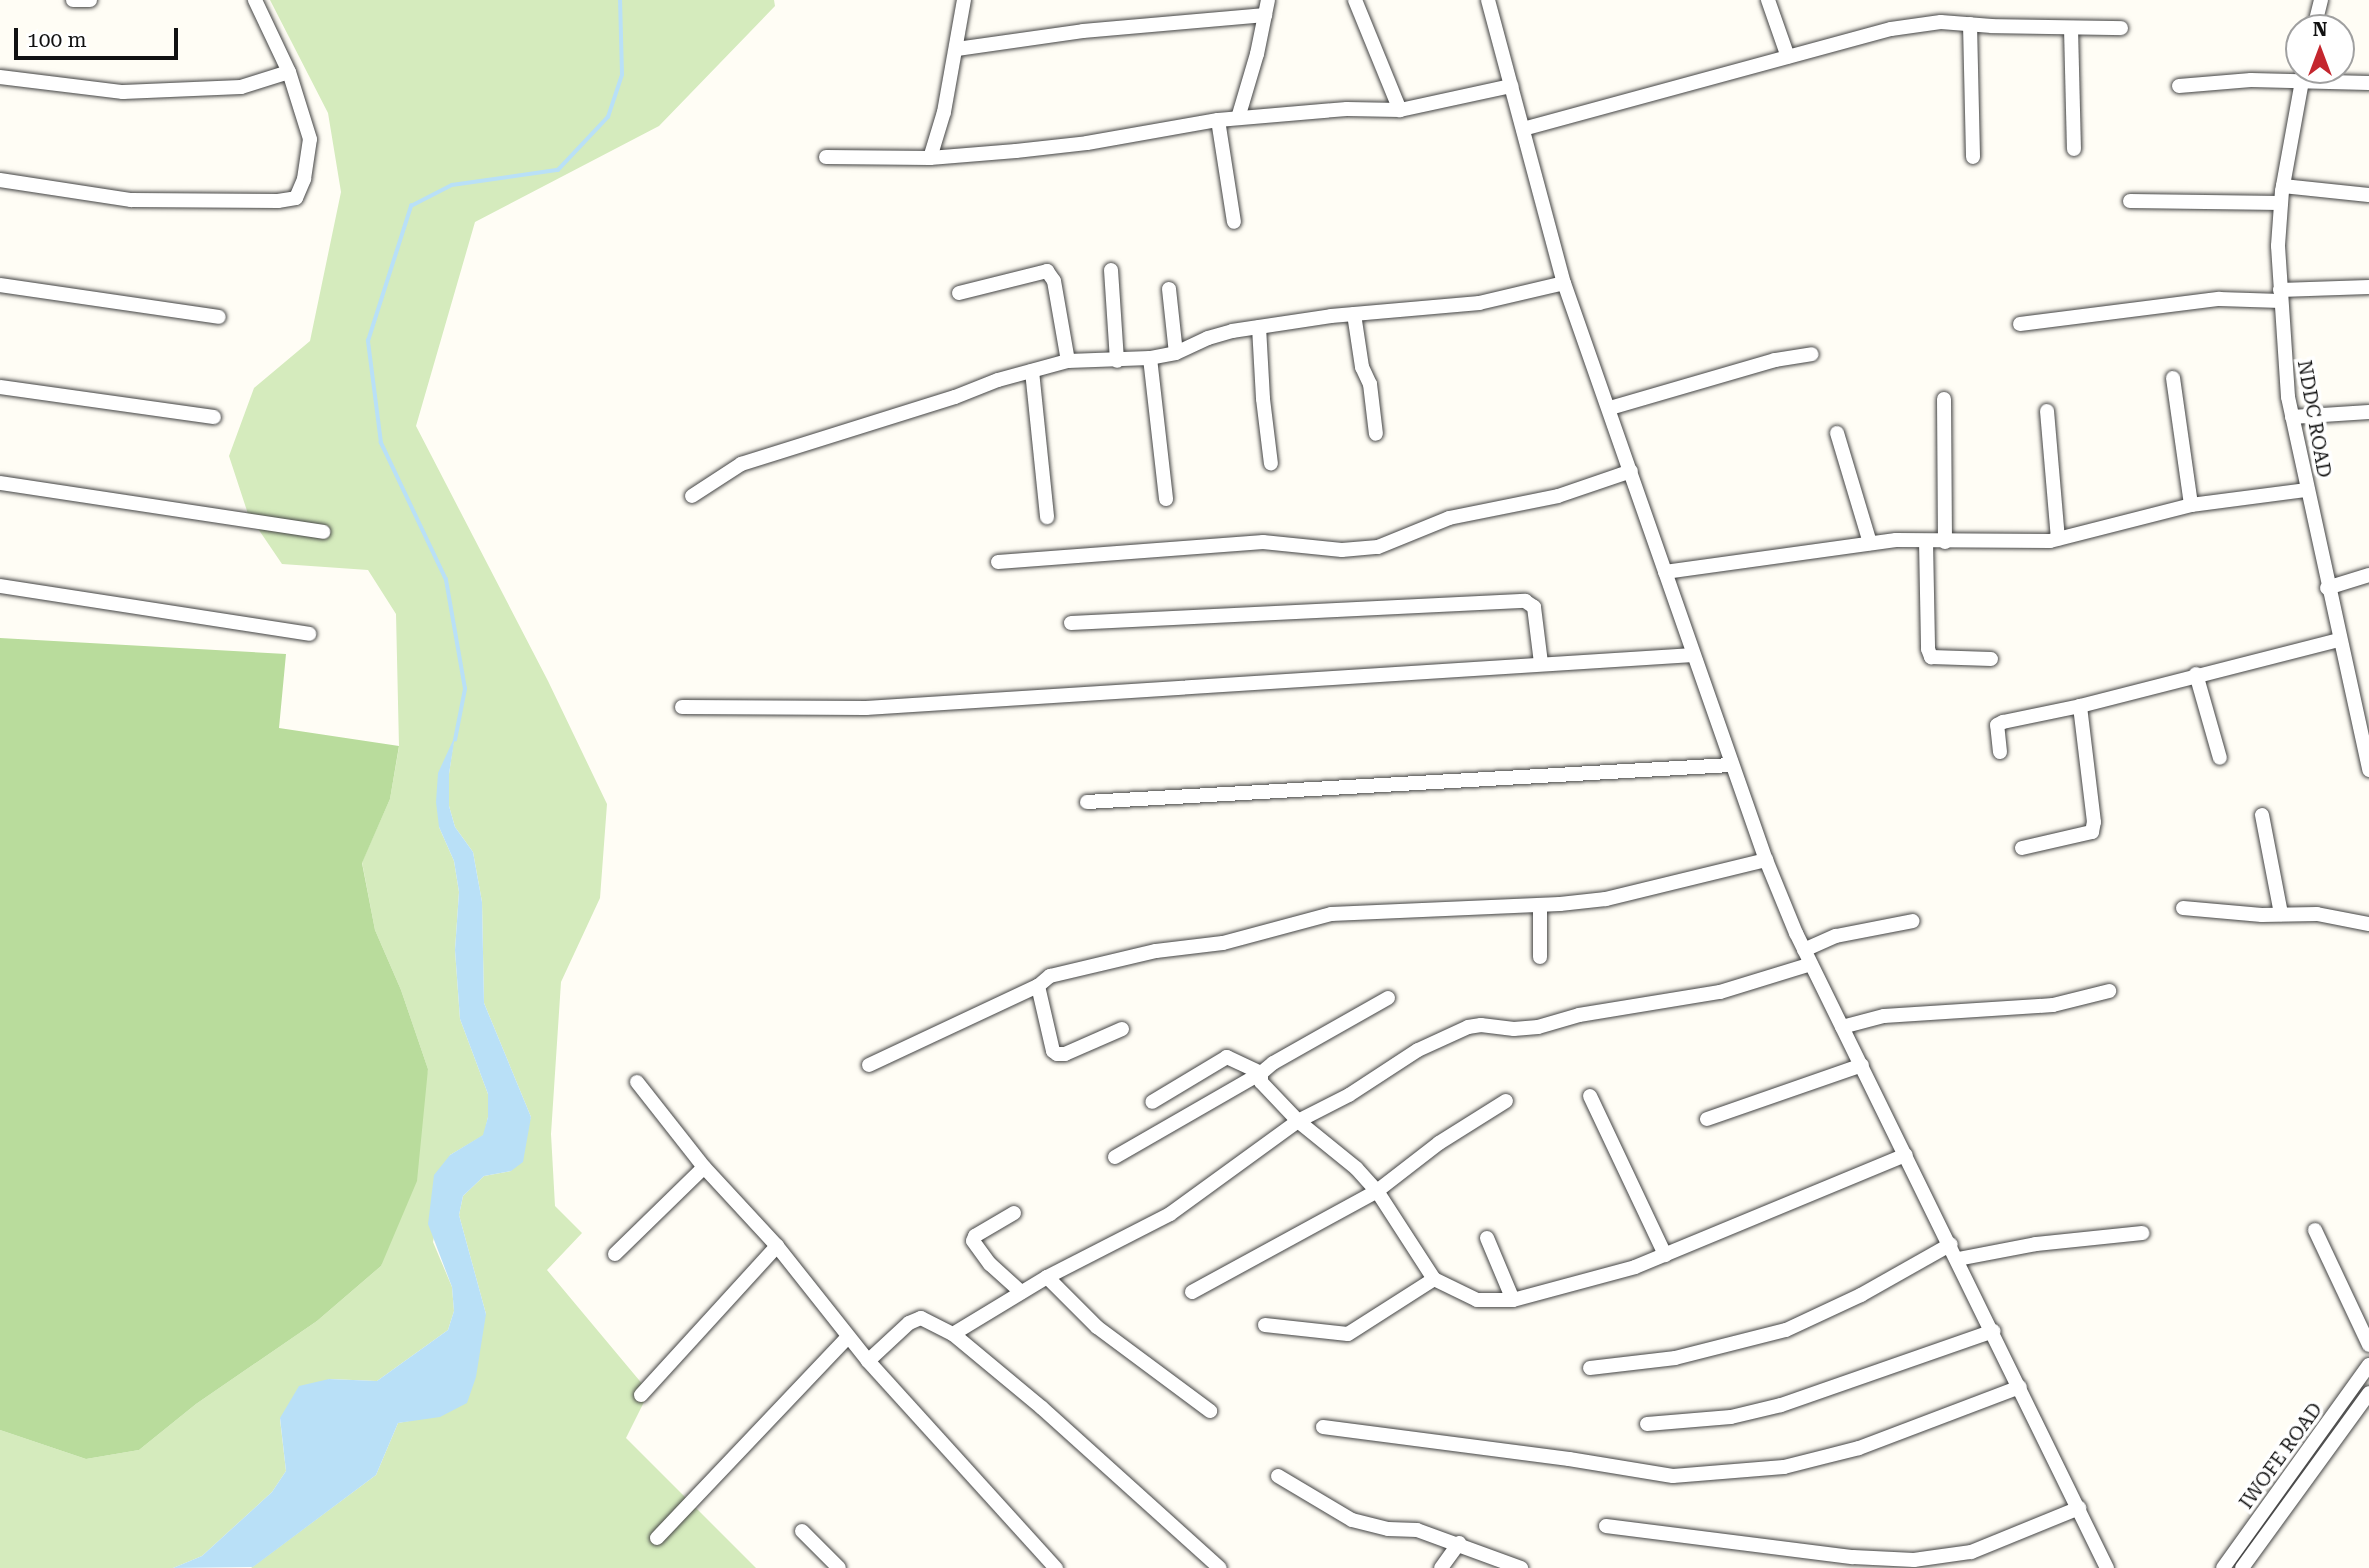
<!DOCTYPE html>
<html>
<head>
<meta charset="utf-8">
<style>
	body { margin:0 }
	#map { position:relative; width:2369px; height:1568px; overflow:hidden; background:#fffdf5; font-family:"Roboto Serif",serif }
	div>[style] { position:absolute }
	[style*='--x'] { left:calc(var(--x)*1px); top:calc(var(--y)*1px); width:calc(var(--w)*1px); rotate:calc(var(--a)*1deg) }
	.green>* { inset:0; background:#d5ebbd }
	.forest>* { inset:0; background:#b9dc9c }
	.water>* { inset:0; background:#b9e0f7 }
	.stream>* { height:3.5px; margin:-1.75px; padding:0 1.75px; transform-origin:1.75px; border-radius:1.75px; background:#b9e0f7 }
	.roads { filter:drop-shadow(0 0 2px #444) drop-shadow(0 0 2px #444) }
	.minor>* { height:14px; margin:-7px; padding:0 7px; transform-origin:7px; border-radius:7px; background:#fff }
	span { translate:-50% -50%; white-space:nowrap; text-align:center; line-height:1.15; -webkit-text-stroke:7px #fff; paint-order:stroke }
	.street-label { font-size:19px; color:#111 }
	.north { position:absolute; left:2285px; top:14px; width:70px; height:70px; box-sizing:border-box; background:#fff; border:2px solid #a0a0a0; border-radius:50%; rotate:0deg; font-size:19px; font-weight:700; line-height:28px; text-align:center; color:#111 }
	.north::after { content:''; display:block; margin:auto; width:24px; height:32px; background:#c4262e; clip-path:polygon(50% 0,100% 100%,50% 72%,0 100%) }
	.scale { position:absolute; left:14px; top:28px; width:164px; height:32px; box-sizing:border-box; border:4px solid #111; border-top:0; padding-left:9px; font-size:21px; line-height:24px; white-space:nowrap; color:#111; -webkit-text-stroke:5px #fff; paint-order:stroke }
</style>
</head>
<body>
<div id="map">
	<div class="green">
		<i style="clip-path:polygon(270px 0,774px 0,775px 6px,659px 126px,475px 222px,416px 426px,548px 681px,607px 804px,600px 898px,561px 982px,551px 1134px,555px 1206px,582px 1233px,547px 1270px,649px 1392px,626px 1438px,756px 1568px,251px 1568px,376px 1475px,398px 1423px,409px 1421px,486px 1314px,459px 1215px,463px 1196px,484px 1176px,511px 1171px,531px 1117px,484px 1003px,482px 902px,473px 852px,455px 827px,449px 806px,449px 774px,454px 739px,439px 827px,454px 861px,459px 892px,455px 950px,460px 1019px,488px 1094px,488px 1117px,484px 1135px,450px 1155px,433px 1242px,452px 1287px,454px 1311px,448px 1330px,377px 1381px,329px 1379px,280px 1419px,286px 1471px,272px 1492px,202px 1556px,173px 1568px,0 1568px,0 1430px,86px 1459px,139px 1450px,196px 1404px,317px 1321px,381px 1266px,428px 1069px,401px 990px,375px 930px,362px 862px,390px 799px,399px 747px,396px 614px,368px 570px,282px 564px,248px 514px,229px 456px,254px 388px,310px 341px,341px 192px,328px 113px)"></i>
	</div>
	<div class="forest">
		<i style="clip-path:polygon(0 638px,286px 654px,279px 728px,399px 746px,390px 799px,362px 863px,375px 930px,401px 990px,428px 1069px,417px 1181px,381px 1266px,317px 1321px,196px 1404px,139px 1450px,86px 1459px,0 1430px)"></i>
	</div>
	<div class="water">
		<i style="clip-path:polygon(455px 736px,449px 774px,449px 806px,455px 827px,473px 852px,482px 902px,484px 1003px,531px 1117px,523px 1162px,511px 1171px,484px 1176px,463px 1196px,459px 1215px,486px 1314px,476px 1377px,467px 1403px,440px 1417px,398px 1423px,376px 1475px,253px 1567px,173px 1568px,202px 1556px,272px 1492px,286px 1471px,280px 1418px,299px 1386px,329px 1379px,377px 1381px,448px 1330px,454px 1311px,452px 1287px,428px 1224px,434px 1175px,450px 1155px,483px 1135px,488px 1117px,488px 1094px,460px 1019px,455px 950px,459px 892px,454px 861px,439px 827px,436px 802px,438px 773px)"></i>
	</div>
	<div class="stream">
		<i style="--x:455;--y:740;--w:52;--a:-78.9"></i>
		<i style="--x:465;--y:689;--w:111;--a:-99.9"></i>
		<i style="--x:446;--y:580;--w:152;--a:-115.4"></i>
		<i style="--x:381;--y:443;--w:103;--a:-97.3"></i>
		<i style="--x:368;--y:341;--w:142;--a:-72.3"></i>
		<i style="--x:411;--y:206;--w:46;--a:-27.1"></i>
		<i style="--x:452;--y:185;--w:107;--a:-8.1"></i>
		<i style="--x:558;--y:170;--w:73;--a:-46.7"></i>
		<i style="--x:608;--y:117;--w:44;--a:-71.6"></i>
		<i style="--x:622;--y:75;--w:75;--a:-91.5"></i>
	</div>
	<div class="roads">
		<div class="minor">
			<i style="--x:73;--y:0;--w:17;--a:0"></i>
			<i style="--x:1355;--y:0;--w:119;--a:67.8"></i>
			<i style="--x:1488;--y:0;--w:293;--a:75"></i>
			<i style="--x:1564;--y:283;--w:611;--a:70.71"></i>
			<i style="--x:1766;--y:860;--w:79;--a:67.7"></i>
			<i style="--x:1796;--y:933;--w:707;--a:63.91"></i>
			<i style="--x:1768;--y:0;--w:60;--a:70.7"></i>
			<i style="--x:1970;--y:24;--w:133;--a:88.7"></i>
			<i style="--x:2071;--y:28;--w:121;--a:88.6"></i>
			<i style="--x:2314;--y:28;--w:29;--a:-76"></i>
			<i style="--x:957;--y:49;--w:127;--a:-8.1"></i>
			<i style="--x:1083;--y:31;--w:183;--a:-5"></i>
			<i style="--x:2304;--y:70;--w:123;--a:100.3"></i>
			<i style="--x:2282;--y:191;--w:55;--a:94.2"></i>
			<i style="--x:2278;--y:246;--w:151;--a:86.2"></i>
			<i style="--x:2288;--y:397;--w:382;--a:77.7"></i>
			<i style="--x:0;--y:77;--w:124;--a:7"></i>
			<i style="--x:123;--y:92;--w:118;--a:-2.4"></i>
			<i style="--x:241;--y:87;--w:50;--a:-17.4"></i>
			<i style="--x:2179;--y:86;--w:72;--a:-4.8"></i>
			<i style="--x:2251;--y:80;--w:118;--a:1.5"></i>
			<i style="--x:1238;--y:118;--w:67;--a:-73.5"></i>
			<i style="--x:1257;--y:54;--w:55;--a:-78.5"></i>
			<i style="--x:1218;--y:120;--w:103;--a:81.1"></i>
			<i style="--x:1523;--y:129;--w:381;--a:-15.2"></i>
			<i style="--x:1891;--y:29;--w:50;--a:-8"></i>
			<i style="--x:1941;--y:22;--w:51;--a:4.5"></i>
			<i style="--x:1992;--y:26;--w:129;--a:0.9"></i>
			<i style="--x:826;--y:157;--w:104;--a:0.6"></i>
			<i style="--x:930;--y:158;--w:86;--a:-4.7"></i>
			<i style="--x:1016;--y:151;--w:71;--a:-6.4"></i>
			<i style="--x:1087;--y:143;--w:133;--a:-10"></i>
			<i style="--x:1218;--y:120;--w:129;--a:-4.9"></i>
			<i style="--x:1347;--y:109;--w:53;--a:1.1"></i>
			<i style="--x:1400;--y:110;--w:114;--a:-12.2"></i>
			<i style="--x:930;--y:158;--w:48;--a:-73.1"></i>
			<i style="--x:944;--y:112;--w:114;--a:-79.9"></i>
			<i style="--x:0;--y:180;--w:133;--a:8.7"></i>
			<i style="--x:131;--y:200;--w:147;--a:0.4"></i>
			<i style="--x:278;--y:201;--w:18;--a:-9"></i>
			<i style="--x:296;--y:198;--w:21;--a:-67"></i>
			<i style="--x:304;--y:179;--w:40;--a:-81.5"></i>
			<i style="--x:310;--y:139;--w:70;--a:-107.4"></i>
			<i style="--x:289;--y:72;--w:80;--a:-115.3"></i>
			<i style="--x:2283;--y:186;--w:86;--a:6"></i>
			<i style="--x:2130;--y:201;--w:151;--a:0.8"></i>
			<i style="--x:1111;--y:270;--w:91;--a:86.2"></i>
			<i style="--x:0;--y:285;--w:221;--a:8.3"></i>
			<i style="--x:1169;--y:289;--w:64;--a:83.8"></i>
			<i style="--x:2280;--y:290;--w:89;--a:-1.9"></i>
			<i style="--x:959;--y:293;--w:91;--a:-14"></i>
			<i style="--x:1047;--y:271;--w:12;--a:55"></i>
			<i style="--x:1054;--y:281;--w:81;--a:80.1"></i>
			<i style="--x:1354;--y:314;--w:54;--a:81.4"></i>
			<i style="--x:1362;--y:367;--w:19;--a:65"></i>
			<i style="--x:1370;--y:384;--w:50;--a:83.2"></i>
			<i style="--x:2020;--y:324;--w:201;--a:-7.2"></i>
			<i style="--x:2219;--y:299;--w:62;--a:1.8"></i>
			<i style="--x:1259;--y:327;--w:72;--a:86.8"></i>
			<i style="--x:1263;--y:399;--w:65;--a:83"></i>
			<i style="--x:1150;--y:358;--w:142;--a:83.5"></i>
			<i style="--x:1032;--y:371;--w:147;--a:84.1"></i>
			<i style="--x:2173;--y:378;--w:128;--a:81.9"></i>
			<i style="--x:0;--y:387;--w:216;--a:8"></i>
			<i style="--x:1944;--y:399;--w:143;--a:89.6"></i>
			<i style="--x:1610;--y:408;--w:172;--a:-16.2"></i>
			<i style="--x:1775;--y:360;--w:37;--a:-9"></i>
			<i style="--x:2047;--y:411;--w:128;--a:85.1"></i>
			<i style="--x:2292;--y:417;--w:77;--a:-3.7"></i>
			<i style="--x:1837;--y:433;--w:115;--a:73.3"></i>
			<i style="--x:0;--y:483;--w:327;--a:8.6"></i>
			<i style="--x:692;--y:496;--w:59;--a:-33.1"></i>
			<i style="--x:741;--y:464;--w:224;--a:-17.4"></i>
			<i style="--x:955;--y:397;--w:46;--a:-21.6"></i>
			<i style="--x:998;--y:380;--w:73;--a:-15.2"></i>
			<i style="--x:1068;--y:361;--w:82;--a:-2.1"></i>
			<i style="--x:1150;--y:358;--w:26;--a:-11"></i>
			<i style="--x:1176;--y:353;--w:35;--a:-25"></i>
			<i style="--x:1208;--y:338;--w:25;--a:-16"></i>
			<i style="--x:1232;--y:331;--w:100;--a:-8.6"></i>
			<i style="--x:1331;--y:316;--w:149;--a:-5"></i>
			<i style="--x:1479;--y:303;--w:87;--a:-13.2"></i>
			<i style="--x:1926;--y:541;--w:108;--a:88.9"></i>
			<i style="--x:1928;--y:649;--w:9;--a:69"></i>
			<i style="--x:1931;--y:657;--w:60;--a:1.9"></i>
			<i style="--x:998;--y:562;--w:266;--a:-4.3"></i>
			<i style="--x:1263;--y:542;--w:79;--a:5.8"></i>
			<i style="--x:1342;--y:550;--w:36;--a:-5"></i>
			<i style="--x:1378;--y:547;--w:77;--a:-22.2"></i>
			<i style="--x:1449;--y:518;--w:111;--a:-11.4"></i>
			<i style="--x:1558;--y:496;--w:77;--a:-18.9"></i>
			<i style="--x:1665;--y:572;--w:233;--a:-7.9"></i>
			<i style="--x:1896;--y:540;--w:154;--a:0.4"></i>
			<i style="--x:2050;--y:541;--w:146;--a:-14.3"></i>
			<i style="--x:2191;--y:505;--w:117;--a:-7.4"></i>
			<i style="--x:0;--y:586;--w:313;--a:8.8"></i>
			<i style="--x:2327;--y:588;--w:44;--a:-17.2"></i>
			<i style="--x:1071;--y:623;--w:455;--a:-2.8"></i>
			<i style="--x:1525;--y:601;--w:11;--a:34"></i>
			<i style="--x:1534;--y:607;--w:56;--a:82.9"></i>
			<i style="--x:2196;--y:674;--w:87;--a:74.1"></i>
			<i style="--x:682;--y:707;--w:184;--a:0.3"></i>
			<i style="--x:866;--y:708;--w:829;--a:-3.67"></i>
			<i style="--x:2000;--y:752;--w:27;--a:-96"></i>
			<i style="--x:1997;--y:725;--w:7;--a:-27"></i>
			<i style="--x:2003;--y:722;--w:79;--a:-11.7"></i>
			<i style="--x:2080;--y:706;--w:267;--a:-14.3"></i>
			<i style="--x:1087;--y:802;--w:645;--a:-3.29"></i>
			<i style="--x:2262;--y:815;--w:101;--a:79.1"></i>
			<i style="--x:2022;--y:848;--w:72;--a:-12.9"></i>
			<i style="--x:2092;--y:832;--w:10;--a:-79"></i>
			<i style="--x:2094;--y:822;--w:117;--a:-96.9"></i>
			<i style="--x:1540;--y:905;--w:52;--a:90"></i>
			<i style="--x:2183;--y:908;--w:79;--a:5.1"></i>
			<i style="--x:2262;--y:915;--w:55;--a:-1"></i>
			<i style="--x:2317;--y:914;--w:53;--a:10.9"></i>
			<i style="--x:1804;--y:950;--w:35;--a:-24"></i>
			<i style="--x:1836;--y:936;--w:78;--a:-11"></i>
			<i style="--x:1388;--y:998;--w:132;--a:150.5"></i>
			<i style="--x:1273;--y:1063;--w:16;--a:140"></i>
			<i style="--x:1261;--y:1073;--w:9;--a:90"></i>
			<i style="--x:1261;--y:1082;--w:54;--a:46.5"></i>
			<i style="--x:1298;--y:1121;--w:75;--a:39"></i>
			<i style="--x:1356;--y:1168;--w:31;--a:48"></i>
			<i style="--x:1377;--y:1191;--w:105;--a:57.1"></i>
			<i style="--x:1434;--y:1279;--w:48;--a:26"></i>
			<i style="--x:1477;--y:1300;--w:36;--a:0"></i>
			<i style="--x:1513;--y:1300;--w:126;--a:-15.1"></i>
			<i style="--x:1635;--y:1267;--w:293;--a:-22.5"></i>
			<i style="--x:1842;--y:1027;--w:43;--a:-14.7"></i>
			<i style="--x:1884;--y:1016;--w:169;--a:-3.7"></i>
			<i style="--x:2053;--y:1005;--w:58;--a:-14"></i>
			<i style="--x:1122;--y:1029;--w:62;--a:156.3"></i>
			<i style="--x:1065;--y:1054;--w:8;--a:180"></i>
			<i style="--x:1057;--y:1054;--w:5;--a:-143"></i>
			<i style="--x:1053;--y:1051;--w:67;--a:-103"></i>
			<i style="--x:1038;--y:986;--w:16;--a:-40"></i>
			<i style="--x:1050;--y:976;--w:109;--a:-13.3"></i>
			<i style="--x:1156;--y:951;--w:67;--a:-6.8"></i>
			<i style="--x:1223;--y:943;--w:112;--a:-15"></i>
			<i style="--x:1331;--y:914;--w:229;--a:-2.5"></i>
			<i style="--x:1560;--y:904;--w:46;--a:-6.2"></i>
			<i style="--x:1606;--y:899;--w:165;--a:-13.7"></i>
			<i style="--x:869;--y:1065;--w:187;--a:-25.1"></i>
			<i style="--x:637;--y:1082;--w:108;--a:51.8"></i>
			<i style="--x:704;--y:1167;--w:108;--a:47.3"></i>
			<i style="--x:777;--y:1246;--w:147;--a:51.6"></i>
			<i style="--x:868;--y:1361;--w:280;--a:47.8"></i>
			<i style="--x:1590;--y:1096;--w:176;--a:64.7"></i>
			<i style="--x:1707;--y:1119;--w:164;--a:-19.2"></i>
			<i style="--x:1115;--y:1157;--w:168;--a:-29.9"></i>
			<i style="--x:1261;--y:1073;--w:38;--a:-155"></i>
			<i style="--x:1227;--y:1057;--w:87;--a:149"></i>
			<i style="--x:1014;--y:1213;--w:45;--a:149.5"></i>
			<i style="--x:975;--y:1236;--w:5;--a:112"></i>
			<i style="--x:973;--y:1241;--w:29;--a:54"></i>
			<i style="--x:990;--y:1264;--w:42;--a:42.1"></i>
			<i style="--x:2315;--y:1230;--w:127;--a:64.8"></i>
			<i style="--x:1487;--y:1238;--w:67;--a:67.2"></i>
			<i style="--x:615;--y:1254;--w:124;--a:-44.3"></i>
			<i style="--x:1958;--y:1259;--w:79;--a:-10.9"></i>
			<i style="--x:2036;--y:1244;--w:107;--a:-5.9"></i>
			<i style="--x:1047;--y:1277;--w:71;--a:45"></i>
			<i style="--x:1097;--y:1327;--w:141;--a:36.6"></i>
			<i style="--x:1192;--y:1292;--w:211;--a:-28.6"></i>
			<i style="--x:1377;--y:1191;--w:78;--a:-37.7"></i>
			<i style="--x:1439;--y:1143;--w:79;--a:-32.1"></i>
			<i style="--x:1265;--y:1325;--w:83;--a:6.2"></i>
			<i style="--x:1348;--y:1334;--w:102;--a:-32.6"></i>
			<i style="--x:953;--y:1334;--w:116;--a:39.7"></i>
			<i style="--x:1042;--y:1408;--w:239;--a:42"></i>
			<i style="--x:868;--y:1361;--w:56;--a:-42.8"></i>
			<i style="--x:909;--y:1323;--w:13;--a:-23"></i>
			<i style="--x:921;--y:1318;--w:36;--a:27"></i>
			<i style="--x:953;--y:1334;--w:110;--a:-31.2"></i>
			<i style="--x:1047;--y:1277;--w:138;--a:-27.1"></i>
			<i style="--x:1170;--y:1214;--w:158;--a:-36"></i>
			<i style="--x:1298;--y:1121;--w:57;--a:-27"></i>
			<i style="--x:1349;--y:1095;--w:82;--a:-33.1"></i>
			<i style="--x:1418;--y:1050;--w:55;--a:-24.7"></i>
			<i style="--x:1468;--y:1027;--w:13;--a:-9"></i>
			<i style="--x:1481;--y:1025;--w:33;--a:7"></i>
			<i style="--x:1514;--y:1029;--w:24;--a:-5"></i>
			<i style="--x:1538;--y:1027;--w:43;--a:-16.3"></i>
			<i style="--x:1579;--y:1015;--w:143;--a:-9.3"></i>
			<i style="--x:1720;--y:992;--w:95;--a:-17.1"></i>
			<i style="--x:1590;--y:1368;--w:86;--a:-6.7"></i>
			<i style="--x:1675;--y:1358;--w:114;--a:-14.2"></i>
			<i style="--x:1786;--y:1330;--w:83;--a:-25"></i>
			<i style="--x:1861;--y:1295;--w:103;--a:-29.5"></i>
			<i style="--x:641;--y:1395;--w:202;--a:-47.6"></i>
			<i style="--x:1647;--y:1424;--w:84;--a:-4.8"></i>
			<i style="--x:1731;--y:1417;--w:51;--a:-13.5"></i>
			<i style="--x:1781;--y:1405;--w:225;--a:-19.2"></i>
			<i style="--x:1323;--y:1427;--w:248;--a:7.4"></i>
			<i style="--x:1569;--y:1459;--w:105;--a:9.3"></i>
			<i style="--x:1673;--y:1476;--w:111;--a:-4.6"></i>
			<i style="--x:1784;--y:1467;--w:77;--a:-14.2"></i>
			<i style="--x:1859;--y:1448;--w:172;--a:-20.8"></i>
			<i style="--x:1278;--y:1476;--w:86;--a:30.7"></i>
			<i style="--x:1352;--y:1520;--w:37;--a:14"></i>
			<i style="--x:1388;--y:1529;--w:29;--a:2"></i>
			<i style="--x:1417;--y:1530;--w:111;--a:20.1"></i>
			<i style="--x:1606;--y:1526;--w:249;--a:7.2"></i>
			<i style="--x:1853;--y:1557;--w:61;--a:2.8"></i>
			<i style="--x:1914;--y:1560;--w:58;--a:-8"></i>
			<i style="--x:1971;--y:1552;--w:117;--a:-22.2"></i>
			<i style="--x:802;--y:1531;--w:52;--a:45"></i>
			<i style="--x:657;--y:1538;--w:277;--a:-46.5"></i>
			<i style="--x:1441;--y:1568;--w:31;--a:-54"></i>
			<i style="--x:2223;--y:1568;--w:250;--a:-54.3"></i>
			<i style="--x:2242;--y:1568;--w:216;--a:-54"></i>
		</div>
	</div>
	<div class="street-label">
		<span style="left:2314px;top:419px;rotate:80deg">NDDC ROAD</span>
		<span style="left:2281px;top:1456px;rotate:-54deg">IWOFE ROAD</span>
	</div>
	<div class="north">N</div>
	<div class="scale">100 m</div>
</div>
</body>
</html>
